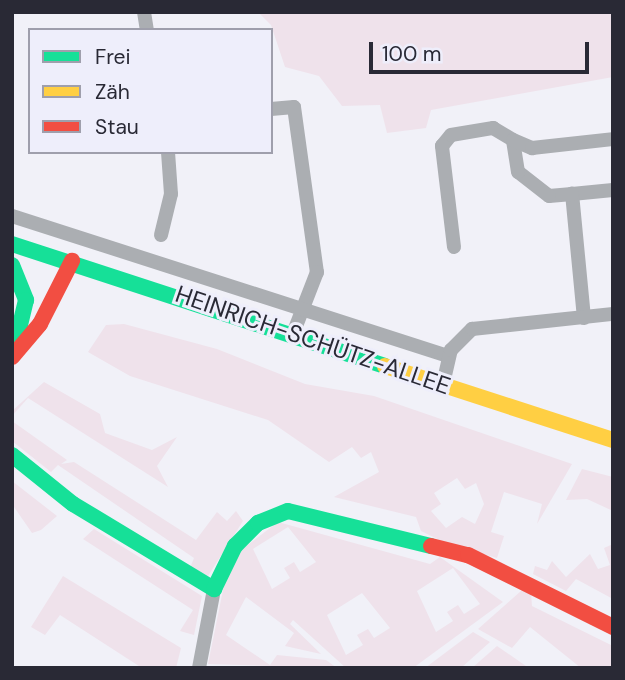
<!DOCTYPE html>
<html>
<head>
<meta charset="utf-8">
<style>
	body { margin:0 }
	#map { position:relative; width:625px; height:680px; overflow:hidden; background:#f1f1f8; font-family:"DM Sans",sans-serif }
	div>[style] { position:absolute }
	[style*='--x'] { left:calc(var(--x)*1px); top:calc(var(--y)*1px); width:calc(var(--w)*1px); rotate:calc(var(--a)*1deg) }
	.green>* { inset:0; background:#efe2eb }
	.street>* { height:14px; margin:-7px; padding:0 7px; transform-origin:7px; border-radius:7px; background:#abaeb2 }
	.fast>* { height:16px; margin:-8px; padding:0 8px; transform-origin:8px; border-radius:8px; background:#16e098 }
	.slow>* { height:16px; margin:-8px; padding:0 8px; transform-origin:8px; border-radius:8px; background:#ffcf43 }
	.jam>* { height:16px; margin:-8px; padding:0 8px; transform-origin:8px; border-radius:8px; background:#f24e42 }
	span { translate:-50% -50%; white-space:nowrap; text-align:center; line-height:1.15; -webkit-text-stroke:6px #eeeefb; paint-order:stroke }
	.street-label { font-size:24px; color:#292935 }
	.frame { position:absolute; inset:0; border:14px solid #292935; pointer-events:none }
	.legend { position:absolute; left:28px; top:28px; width:245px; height:126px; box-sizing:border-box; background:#eeeefb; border:2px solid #9f9fac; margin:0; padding:9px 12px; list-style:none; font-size:21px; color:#292935 }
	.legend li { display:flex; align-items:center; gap:14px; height:35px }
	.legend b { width:35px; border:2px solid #9f9fac }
	.scale { position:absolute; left:369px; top:42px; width:220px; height:32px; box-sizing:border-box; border:4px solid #292935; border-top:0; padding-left:9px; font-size:21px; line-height:24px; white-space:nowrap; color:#292935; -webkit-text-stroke:5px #eeeefb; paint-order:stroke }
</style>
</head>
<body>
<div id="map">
	<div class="green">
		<i style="clip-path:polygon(258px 12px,613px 12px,613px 77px,431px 110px,426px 128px,387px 133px,380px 105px,342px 106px,319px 76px,285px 67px,271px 25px)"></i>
		<i style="clip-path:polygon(evenodd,124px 324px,217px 349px,305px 384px,374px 396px,572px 464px,537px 524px,542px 504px,504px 492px,491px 532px,504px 536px,497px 558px,450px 545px,421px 531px,416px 517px,334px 497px,379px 472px,371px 452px,361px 458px,352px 447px,329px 462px,268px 420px,130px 376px,88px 352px,106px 325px,124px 324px,457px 478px,465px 489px,476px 483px,484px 504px,475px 524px,462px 517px,446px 528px,431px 511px,441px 504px,434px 493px,457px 478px)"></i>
		<i style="clip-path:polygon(44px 382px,100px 414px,105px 433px,152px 450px,177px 437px,157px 466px,168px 487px,28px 398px,12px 416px,12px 411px)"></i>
		<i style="clip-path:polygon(12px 421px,67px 460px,61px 464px,74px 462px,196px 540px,217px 512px,227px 521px,236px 511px,243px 521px,208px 576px,190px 568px,194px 558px,58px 465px,51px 472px,12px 441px)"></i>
		<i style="clip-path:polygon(582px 469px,613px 477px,613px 511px,587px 499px,566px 500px)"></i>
		<i style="clip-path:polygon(12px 481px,57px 516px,41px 530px,32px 533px,12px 504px)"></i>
		<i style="clip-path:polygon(evenodd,278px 522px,430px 564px,440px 557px,503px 602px,413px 668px,346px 668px,293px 620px,290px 624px,321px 654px,285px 646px,294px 633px,246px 597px,226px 635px,270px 665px,277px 655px,326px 660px,337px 668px,208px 664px,224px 585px,241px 550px,278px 522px,288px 527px,316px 562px,300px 572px,294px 562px,284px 568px,290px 578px,272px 589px,253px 549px,288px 527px,278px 522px,453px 568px,480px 604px,464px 614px,458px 605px,447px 612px,453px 621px,436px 632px,417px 591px,453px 568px,278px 522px,362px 593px,390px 628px,374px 638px,368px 629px,357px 635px,363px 645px,346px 655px,327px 615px,362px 593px)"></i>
		<i style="clip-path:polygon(94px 529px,202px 596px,194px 635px,180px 631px,193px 610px,83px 539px)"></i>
		<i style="clip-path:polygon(613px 544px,613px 599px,576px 579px,566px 591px,533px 574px,535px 566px,547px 570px,552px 561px,566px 577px,590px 554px,598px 569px,610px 565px,604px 548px)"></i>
		<i style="clip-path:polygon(63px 576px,181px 648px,176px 668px,142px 668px,60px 615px,45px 635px,31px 627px)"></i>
		<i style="clip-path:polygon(522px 590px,531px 593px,532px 606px,613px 646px,613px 668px,581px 668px,530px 627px,512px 648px,478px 629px)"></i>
		<i style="clip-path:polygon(473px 632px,490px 642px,461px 668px,425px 668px)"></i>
		<i style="clip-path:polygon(497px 646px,526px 666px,527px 668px,472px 668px)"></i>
	</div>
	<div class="street">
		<i style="--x:144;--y:12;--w:18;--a:81"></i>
		<i style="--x:271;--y:109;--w:23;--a:-5"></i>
		<i style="--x:294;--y:107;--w:167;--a:82.1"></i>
		<i style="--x:317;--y:272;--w:66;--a:111.2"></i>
		<i style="--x:572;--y:194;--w:41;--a:-5.6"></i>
		<i style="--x:12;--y:216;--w:459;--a:17.8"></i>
		<i style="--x:161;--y:235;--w:42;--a:-76.3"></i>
		<i style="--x:171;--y:194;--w:42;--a:-94.1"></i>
		<i style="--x:454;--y:247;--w:102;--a:-96.8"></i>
		<i style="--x:442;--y:146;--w:14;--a:-51"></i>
		<i style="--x:451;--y:135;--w:43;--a:-9.5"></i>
		<i style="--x:493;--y:128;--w:23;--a:31"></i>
		<i style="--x:584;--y:318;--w:125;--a:-95.5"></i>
		<i style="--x:572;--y:194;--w:23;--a:175"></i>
		<i style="--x:549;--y:196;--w:39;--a:-142"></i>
		<i style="--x:518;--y:172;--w:32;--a:-99"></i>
		<i style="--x:513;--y:140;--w:21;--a:23"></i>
		<i style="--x:532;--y:148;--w:81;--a:-6.3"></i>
		<i style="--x:443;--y:384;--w:35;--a:-77"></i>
		<i style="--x:451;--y:350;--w:30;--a:-45"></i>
		<i style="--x:472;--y:329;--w:142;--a:-6.1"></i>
		<i style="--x:199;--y:668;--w:80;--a:-79.2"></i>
	</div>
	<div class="fast">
		<i style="--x:12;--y:244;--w:392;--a:18.1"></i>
		<i style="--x:12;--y:265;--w:38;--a:68"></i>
		<i style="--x:26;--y:300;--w:47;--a:103.4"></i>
		<i style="--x:12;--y:455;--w:78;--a:38.8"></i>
		<i style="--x:73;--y:504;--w:165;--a:31.1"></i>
		<i style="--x:214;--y:589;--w:48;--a:-64"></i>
		<i style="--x:235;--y:546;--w:33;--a:-45"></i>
		<i style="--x:258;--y:523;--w:32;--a:-22"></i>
		<i style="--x:288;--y:511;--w:147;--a:13.8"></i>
	</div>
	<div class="slow">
		<i style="--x:385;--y:366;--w:240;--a:18"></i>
	</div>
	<div class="jam">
		<i style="--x:12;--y:357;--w:43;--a:-49.7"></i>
		<i style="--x:40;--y:324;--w:71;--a:-63.1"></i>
		<i style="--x:431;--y:546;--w:38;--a:14"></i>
		<i style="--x:468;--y:555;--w:162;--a:26.4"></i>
	</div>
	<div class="street-label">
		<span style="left:313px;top:340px;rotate:19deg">HEINRICH-SCHÜTZ-ALLEE</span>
	</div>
	<div class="frame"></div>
	<ul class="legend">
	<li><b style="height:9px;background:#16e098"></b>Frei</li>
	<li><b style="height:9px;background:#ffcf43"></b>Zäh</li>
	<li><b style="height:9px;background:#f24e42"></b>Stau</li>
	</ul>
	<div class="scale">100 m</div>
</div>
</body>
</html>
